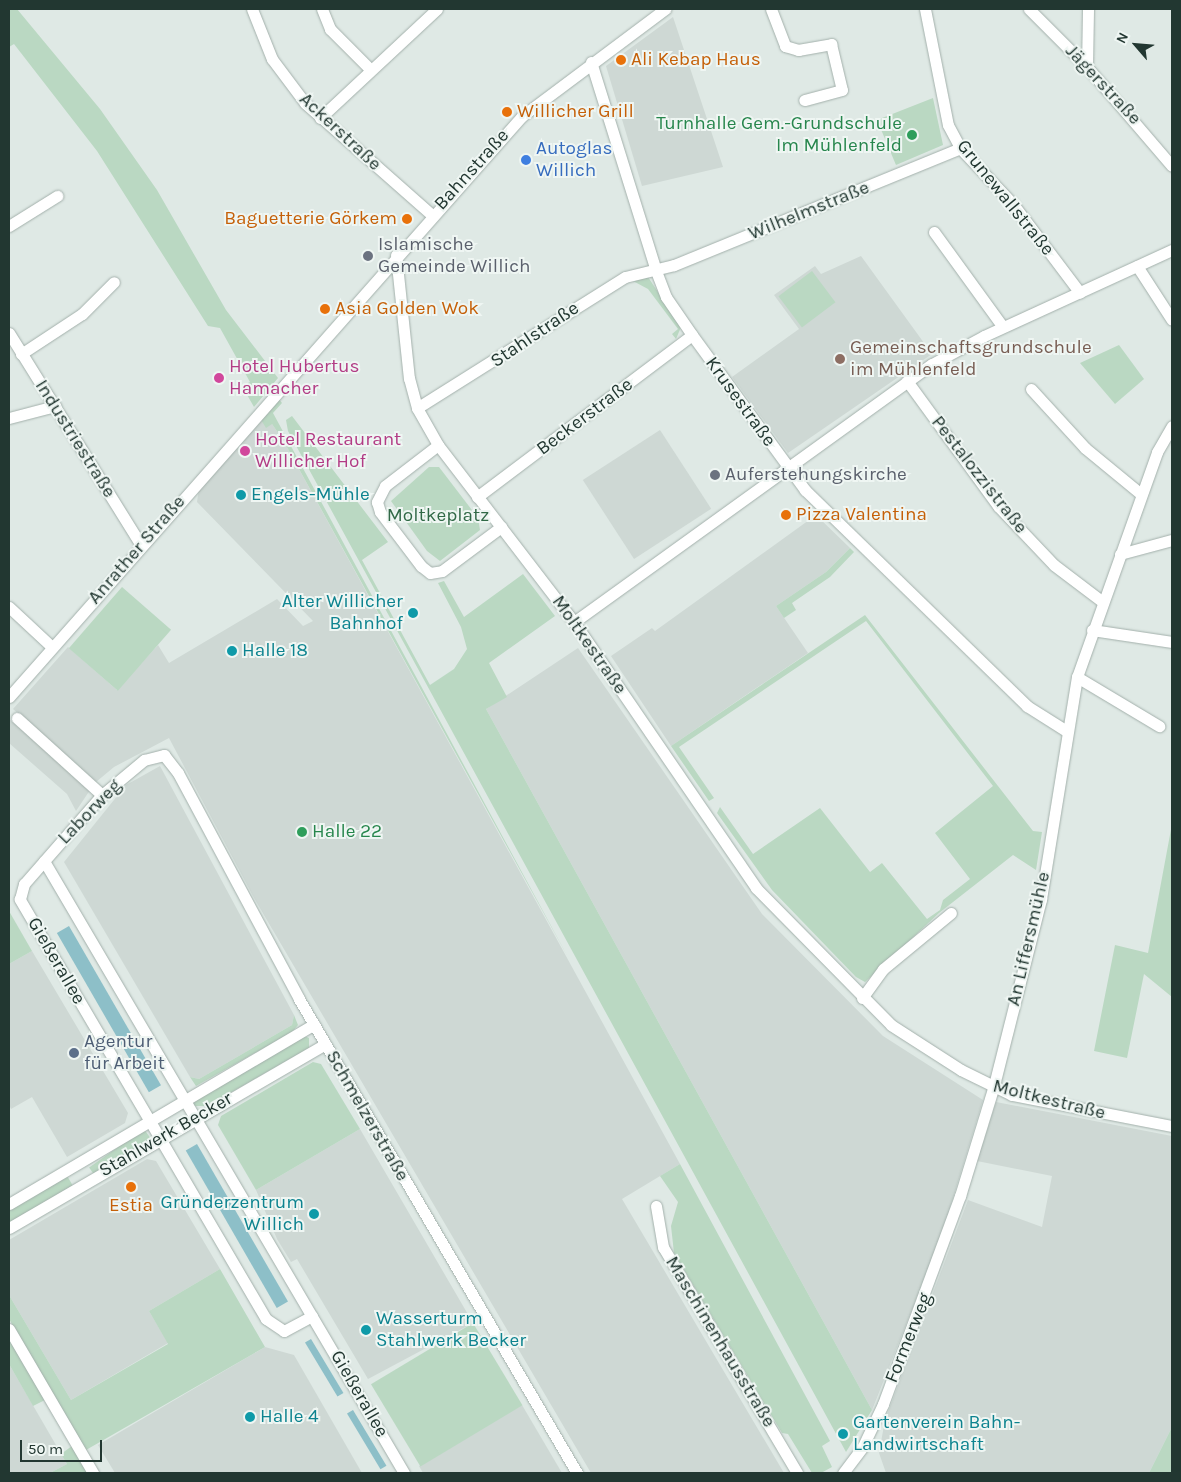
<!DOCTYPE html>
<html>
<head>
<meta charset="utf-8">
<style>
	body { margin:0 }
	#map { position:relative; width:1181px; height:1482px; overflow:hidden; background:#dfe9e5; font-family:Karla,sans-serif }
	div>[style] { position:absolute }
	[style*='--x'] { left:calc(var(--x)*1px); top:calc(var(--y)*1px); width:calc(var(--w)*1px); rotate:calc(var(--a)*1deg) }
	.built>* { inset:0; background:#ced8d4; transform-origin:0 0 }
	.green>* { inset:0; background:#bad8c2; transform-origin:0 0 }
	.water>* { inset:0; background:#8dbfc8; transform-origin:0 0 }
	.roads { filter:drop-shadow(0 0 1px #a3b0ab) drop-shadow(0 0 1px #a3b0ab) }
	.minor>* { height:11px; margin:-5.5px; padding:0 5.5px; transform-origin:5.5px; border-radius:5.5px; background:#fff }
	.dots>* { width:14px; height:14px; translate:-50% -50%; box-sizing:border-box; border:2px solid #eff6f3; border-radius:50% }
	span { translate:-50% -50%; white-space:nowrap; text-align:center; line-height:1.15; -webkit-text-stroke:4px #eff6f3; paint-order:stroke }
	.food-label { font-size:19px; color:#c56008 }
	.left { translate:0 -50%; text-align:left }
	.right { translate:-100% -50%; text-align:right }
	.street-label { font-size:19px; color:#223731 }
	.leisure-label { font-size:19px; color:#27864d }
	.shop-label { font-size:19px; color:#366cbe }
	.worship-label { font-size:19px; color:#5b616d }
	.education-label { font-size:19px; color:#785e54 }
	.hotel-label { font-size:19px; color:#b23c85 }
	.culture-label { font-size:19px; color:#0d838f }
	.park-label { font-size:19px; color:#316947 }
	.service-label { font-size:19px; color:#4e5e75 }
	.frame { position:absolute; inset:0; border:10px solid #223731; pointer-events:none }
	.north { position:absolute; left:1111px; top:20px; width:50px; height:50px; -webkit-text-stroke:4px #eff6f3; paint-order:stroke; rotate:297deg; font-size:14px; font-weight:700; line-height:20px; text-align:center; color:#223731 }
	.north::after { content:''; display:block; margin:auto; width:18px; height:22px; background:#223731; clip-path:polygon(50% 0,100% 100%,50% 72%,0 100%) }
	.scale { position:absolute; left:20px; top:1440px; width:82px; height:22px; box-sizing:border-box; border:2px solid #223731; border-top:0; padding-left:6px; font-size:15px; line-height:18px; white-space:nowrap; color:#223731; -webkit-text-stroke:4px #eff6f3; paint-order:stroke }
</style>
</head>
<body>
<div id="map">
	<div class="built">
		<i style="clip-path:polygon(673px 17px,723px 167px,642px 186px,606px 66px)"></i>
		<i style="clip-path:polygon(861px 256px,932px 354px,788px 453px,732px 377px,799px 329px,774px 295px,815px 266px,821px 274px)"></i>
		<i style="clip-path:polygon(262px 420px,272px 424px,283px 440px,680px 1164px,622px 1199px,784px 1473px,591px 1473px,254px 898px,169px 738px,114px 767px,96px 782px,13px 709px,68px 647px,117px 690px,158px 645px,169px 663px,277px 599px,303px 626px,313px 621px,197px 502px,199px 488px)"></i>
		<i style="left:660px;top:430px;width:94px;height:92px;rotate:57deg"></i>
		<i style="clip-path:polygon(816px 515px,850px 548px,826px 572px,776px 606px,808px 653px,671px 746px,611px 656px,652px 628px,655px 631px)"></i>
		<i style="clip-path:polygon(578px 648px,762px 914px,883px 1036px,983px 1100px,942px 1234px,872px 1410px,486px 709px)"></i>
		<i style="clip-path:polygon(9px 719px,90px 790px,76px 811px,67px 794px,9px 743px)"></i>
		<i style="clip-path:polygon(160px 766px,294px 1015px,292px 1025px,199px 1079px,190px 1077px,64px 862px,126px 785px)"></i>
		<i style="clip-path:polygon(32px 951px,128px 1113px,125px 1123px,67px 1157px,32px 1097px,11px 1109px,9px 1105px,9px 964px)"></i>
		<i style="clip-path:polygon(996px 1102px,1172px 1136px,1172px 1427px,1149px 1473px,886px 1473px,879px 1453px,885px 1420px,968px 1200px,1042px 1227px,1052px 1176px,977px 1161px)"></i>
		<i style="clip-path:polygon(360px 1129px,473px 1323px,368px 1379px,297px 1259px,291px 1262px,277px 1239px,256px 1190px)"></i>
		<i style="clip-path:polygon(147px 1159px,156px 1161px,220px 1269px,149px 1311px,168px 1343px,71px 1400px,9px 1295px,9px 1240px)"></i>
		<i style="clip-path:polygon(265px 1347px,294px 1355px,362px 1473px,115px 1473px,98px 1445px)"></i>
		<i style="clip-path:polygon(9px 1364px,67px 1464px,50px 1473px,9px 1473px)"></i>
		<i style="clip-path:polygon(522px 1405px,562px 1473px,423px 1473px,419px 1466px)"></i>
	</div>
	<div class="green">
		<i style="clip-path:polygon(9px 9px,17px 9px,100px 109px,157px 190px,226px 310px,278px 378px,254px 407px,242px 386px,250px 382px,220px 328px,208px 326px,97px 151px,14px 44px,9px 47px)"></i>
		<i style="clip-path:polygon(933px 98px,943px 145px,896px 165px,877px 120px)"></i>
		<i style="left:812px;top:271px;width:39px;height:42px;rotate:53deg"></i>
		<i style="clip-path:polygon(648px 277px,681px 327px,676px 339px,672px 334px,678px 329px,648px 289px,633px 281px)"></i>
		<i style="clip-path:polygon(1119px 345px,1144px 379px,1115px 404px,1080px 363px)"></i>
		<i style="clip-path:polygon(278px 398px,282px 403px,273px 413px,569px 959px,283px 440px,272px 424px,266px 428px,260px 418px)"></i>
		<i style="clip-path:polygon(292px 416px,388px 542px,362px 560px,430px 685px,454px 669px,467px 649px,461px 627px,438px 583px,444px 581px,464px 617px,523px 574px,555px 616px,489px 663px,507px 697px,486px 709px,872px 1410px,846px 1452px,288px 431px,286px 420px)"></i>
		<i style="clip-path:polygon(429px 467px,439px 467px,478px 518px,480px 530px,440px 561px,427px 551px,391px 501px)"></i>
		<i style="clip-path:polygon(850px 548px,854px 552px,830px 577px,792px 603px,796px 610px,784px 618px,776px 606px,826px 572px)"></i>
		<i style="left:122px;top:587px;width:65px;height:81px;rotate:41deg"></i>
		<i style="clip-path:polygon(865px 615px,1033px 831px,1042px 832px,1036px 870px,1013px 855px,939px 913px,865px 982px,856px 977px,772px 890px,717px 813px,720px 807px,753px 854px,820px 808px,870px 872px,882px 863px,927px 919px,940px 910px,943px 900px,970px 879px,935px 833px,993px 786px,866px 621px,679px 747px,714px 798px,709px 801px,671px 746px)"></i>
		<i style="clip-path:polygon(1172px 824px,1172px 997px,1144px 974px,1127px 1058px,1094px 1051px,1115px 945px,1148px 953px)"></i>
		<i style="clip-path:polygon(9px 911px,32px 951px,9px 964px)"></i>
		<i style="clip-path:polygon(294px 1015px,298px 1025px,292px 1032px,196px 1086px,190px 1077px,199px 1079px,292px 1025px)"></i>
		<i style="clip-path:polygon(302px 1035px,309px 1038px,309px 1048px,207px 1106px,194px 1106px,194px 1100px)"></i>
		<i style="clip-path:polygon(313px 1062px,321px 1064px,360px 1129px,256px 1190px,218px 1125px,221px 1116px)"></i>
		<i style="left:144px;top:1129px;width:12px;height:67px;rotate:55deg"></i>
		<i style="clip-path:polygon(680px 1164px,830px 1441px,822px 1446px,832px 1467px,821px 1473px,812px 1473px,788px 1434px,782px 1433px,674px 1253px,671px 1226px,678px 1202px,660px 1176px)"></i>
		<i style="clip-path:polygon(66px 1174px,73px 1186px,9px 1224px,9px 1209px)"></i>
		<i style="clip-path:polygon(220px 1269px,265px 1347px,86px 1450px,9px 1319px,9px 1295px,71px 1400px,168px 1344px,149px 1311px)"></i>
		<i style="left:473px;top:1323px;width:96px;height:119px;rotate:59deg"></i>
		<i style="clip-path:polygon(9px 1339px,45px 1400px,33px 1406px,9px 1364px)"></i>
		<i style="clip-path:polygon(1172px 1427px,1172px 1473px,1149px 1473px)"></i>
		<i style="clip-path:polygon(72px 1446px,88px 1473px,50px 1473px,67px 1464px,61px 1454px)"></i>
	</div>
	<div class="water">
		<i style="left:69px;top:926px;width:184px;height:14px;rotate:60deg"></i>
		<i style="left:197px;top:1144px;width:182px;height:13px;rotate:60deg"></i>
		<i style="left:311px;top:1339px;width:63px;height:7px;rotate:59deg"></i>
		<i style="left:353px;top:1410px;width:65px;height:7px;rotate:59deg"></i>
	</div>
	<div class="roads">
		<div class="minor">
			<i style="--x:252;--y:9;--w:54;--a:68.2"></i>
			<i style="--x:272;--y:59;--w:55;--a:53.1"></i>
			<i style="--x:305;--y:103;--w:169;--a:41.4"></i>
			<i style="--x:322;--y:9;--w:22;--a:68"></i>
			<i style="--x:330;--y:29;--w:57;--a:45"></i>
			<i style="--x:771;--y:9;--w:40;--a:69"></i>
			<i style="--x:785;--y:46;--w:14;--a:17"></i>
			<i style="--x:798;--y:50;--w:34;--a:-10"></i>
			<i style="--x:831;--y:44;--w:47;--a:76.6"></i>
			<i style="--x:842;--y:90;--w:39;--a:165"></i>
			<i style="--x:925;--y:9;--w:118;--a:78.8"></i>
			<i style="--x:948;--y:125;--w:26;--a:62"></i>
			<i style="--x:960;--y:148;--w:77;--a:46.6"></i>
			<i style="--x:1013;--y:204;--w:111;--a:53"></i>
			<i style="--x:1029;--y:9;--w:82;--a:45"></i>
			<i style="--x:1087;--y:67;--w:130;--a:49.4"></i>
			<i style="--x:591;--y:62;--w:219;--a:72.7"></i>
			<i style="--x:656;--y:271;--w:28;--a:69"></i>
			<i style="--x:666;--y:297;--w:46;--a:55.6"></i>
			<i style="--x:692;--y:335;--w:192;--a:53.9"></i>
			<i style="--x:805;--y:490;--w:310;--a:44.2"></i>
			<i style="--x:1027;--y:706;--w:45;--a:32.3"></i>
			<i style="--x:1087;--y:67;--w:58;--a:-89"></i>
			<i style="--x:320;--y:118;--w:160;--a:-43"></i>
			<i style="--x:9;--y:226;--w:57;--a:-32"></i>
			<i style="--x:934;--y:232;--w:117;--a:54"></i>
			<i style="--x:396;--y:255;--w:124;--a:84"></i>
			<i style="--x:409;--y:378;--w:31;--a:75"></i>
			<i style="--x:417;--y:408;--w:43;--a:60.4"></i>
			<i style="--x:438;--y:445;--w:223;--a:52.5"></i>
			<i style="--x:574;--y:622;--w:322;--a:55.6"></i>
			<i style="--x:756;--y:888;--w:192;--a:45.4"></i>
			<i style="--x:891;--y:1025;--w:83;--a:32.7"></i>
			<i style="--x:961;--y:1070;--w:57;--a:26.1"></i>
			<i style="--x:1012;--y:1095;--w:163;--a:11"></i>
			<i style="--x:1137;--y:266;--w:64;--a:57.1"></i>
			<i style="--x:9;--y:333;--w:250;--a:58.1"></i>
			<i style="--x:21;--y:354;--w:73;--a:-33.3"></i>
			<i style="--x:82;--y:314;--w:45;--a:-45"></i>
			<i style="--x:907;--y:381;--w:155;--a:53.9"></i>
			<i style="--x:998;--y:506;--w:81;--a:46.5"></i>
			<i style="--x:1054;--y:565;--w:61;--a:37.1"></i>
			<i style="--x:1031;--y:389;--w:80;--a:47.5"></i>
			<i style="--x:1085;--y:448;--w:72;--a:39.4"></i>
			<i style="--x:417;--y:408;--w:246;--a:-32.2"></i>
			<i style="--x:625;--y:277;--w:50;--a:-13.8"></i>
			<i style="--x:674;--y:265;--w:309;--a:-22.2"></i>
			<i style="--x:9;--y:418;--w:48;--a:-14.6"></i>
			<i style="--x:438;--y:445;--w:67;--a:142.3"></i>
			<i style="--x:385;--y:486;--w:18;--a:117"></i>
			<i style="--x:377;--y:502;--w:10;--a:73"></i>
			<i style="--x:380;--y:512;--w:68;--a:52.8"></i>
			<i style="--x:421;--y:566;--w:11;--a:38"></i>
			<i style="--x:430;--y:573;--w:12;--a:-9"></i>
			<i style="--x:442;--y:571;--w:74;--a:-36.7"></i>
			<i style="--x:477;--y:497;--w:269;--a:-37"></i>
			<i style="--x:1120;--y:554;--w:54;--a:-15.1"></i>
			<i style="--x:9;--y:607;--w:59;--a:42.9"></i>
			<i style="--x:574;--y:622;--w:441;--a:-35.8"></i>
			<i style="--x:932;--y:364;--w:59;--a:-28.3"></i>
			<i style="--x:984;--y:336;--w:207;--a:-24.6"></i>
			<i style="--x:1092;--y:630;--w:81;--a:8.5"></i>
			<i style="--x:1077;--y:677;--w:96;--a:30.9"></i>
			<i style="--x:9;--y:697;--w:775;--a:-48.56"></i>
			<i style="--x:522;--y:116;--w:179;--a:-36.8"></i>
			<i style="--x:17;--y:718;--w:115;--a:42.2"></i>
			<i style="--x:44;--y:861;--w:710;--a:59.53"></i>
			<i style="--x:862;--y:998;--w:36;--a:-54"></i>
			<i style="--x:883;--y:969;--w:88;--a:-39.5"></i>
			<i style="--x:9;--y:1204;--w:354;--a:-30.5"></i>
			<i style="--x:656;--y:1206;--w:42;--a:80.3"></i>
			<i style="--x:663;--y:1247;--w:263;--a:59.3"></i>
			<i style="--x:9;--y:1228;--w:366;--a:-30.2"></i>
			<i style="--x:312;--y:1316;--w:32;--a:152"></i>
			<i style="--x:284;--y:1331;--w:22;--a:-146"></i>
			<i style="--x:266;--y:1319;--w:487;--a:-120.4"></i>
			<i style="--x:20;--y:899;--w:16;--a:-75"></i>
			<i style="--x:24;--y:884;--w:118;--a:-48.8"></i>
			<i style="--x:102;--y:795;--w:55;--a:-39.8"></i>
			<i style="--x:144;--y:760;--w:21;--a:-14"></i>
			<i style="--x:164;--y:755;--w:23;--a:52"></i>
			<i style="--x:178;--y:773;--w:256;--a:61.8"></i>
			<i style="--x:299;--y:999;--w:550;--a:59.61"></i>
			<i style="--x:9;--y:1329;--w:167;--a:59.7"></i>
			<i style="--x:843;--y:1473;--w:34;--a:-53"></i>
			<i style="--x:863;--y:1446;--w:47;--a:-64.5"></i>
			<i style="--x:883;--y:1404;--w:222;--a:-69.7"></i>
			<i style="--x:960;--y:1196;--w:112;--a:-72.9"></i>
			<i style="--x:993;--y:1089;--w:196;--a:-75.8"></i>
			<i style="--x:1041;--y:899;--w:225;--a:-80.8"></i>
			<i style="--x:1077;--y:677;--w:239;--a:-70.4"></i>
			<i style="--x:1157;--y:452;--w:30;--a:-60"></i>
		</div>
	</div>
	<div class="dots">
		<i style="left:621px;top:60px;background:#e8710a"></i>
		<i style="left:507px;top:112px;background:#e8710a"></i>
		<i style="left:912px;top:135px;background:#2e9e5b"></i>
		<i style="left:526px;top:160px;background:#3f7fe0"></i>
		<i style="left:407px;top:219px;background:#e8710a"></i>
		<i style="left:368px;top:256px;background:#6b7280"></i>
		<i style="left:325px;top:309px;background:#e8710a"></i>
		<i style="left:840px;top:359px;background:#8d6e63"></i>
		<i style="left:219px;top:378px;background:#d1479c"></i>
		<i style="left:245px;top:451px;background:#d1479c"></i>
		<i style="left:715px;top:475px;background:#6b7280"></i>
		<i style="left:241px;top:495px;background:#0f9aa8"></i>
		<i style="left:786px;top:515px;background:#e8710a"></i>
		<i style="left:413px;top:613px;background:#0f9aa8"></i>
		<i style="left:232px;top:651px;background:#0f9aa8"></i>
		<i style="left:302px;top:832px;background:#2e9e5b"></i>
		<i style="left:74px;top:1053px;background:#5c6f8a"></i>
		<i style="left:131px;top:1187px;background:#e8710a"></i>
		<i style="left:314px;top:1214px;background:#0f9aa8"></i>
		<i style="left:366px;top:1330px;background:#0f9aa8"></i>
		<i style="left:250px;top:1417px;background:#0f9aa8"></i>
		<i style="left:843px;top:1434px;background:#0f9aa8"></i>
	</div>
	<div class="food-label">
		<span class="left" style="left:631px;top:60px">Ali Kebap Haus</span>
		<span class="left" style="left:517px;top:112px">Willicher Grill</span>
		<span class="right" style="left:397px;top:219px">Baguetterie Görkem</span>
		<span class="left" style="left:335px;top:309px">Asia Golden Wok</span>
		<span class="left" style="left:796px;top:515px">Pizza Valentina</span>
		<span style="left:131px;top:1206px">Estia</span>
	</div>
	<div class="street-label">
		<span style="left:1103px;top:85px;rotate:47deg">Jägerstraße</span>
		<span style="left:340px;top:132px;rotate:43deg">Ackerstraße</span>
		<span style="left:472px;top:170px;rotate:-48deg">Bahnstraße</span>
		<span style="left:1005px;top:198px;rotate:51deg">Grunewallstraße</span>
		<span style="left:809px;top:211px;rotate:-22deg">Wilhelmstraße</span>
		<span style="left:535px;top:335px;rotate:-34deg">Stahlstraße</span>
		<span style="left:740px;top:402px;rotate:54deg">Krusestraße</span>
		<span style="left:585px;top:417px;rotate:-37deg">Beckerstraße</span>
		<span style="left:75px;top:439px;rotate:58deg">Industriestraße</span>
		<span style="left:979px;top:475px;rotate:52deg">Pestalozzistraße</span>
		<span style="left:137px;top:550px;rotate:-49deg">Anrather Straße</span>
		<span style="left:589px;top:645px;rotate:55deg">Moltkestraße</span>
		<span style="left:90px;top:812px;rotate:-46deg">Laborweg</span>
		<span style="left:1029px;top:939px;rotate:-77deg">An Liffersmühle</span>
		<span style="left:56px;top:961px;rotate:60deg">Gießerallee</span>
		<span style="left:1049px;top:1100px;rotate:14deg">Moltkestraße</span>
		<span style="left:367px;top:1116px;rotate:60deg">Schmelzerstraße</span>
		<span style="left:166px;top:1135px;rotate:-30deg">Stahlwerk Becker</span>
		<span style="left:909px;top:1338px;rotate:-68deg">Formerweg</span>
		<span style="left:720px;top:1342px;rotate:59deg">Maschinenhausstraße</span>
		<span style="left:359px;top:1394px;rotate:60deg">Gießerallee</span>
	</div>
	<div class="leisure-label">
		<span class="right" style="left:902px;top:135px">Turnhalle Gem.-Grundschule<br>Im Mühlenfeld</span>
		<span class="left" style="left:312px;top:832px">Halle 22</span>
	</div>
	<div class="shop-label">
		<span class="left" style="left:536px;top:160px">Autoglas<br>Willich</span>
	</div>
	<div class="worship-label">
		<span class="left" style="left:378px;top:256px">Islamische<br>Gemeinde Willich</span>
		<span class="left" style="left:725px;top:475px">Auferstehungskirche</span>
	</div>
	<div class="education-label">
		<span class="left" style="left:850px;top:359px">Gemeinschaftsgrundschule<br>im Mühlenfeld</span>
	</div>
	<div class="hotel-label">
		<span class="left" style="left:229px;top:378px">Hotel Hubertus<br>Hamacher</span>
		<span class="left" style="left:255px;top:451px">Hotel Restaurant<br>Willicher Hof</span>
	</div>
	<div class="culture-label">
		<span class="left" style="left:251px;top:495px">Engels-Mühle</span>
		<span class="right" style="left:403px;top:613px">Alter Willicher<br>Bahnhof</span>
		<span class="left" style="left:242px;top:651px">Halle 18</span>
		<span class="right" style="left:304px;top:1214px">Gründerzentrum<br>Willich</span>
		<span class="left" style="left:376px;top:1330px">Wasserturm<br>Stahlwerk Becker</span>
		<span class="left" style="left:260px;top:1417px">Halle 4</span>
		<span class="left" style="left:853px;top:1434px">Gartenverein Bahn-<br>Landwirtschaft</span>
	</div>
	<div class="park-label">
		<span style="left:438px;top:516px">Moltkeplatz</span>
	</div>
	<div class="service-label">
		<span class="left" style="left:84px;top:1053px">Agentur<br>für Arbeit</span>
	</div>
	<div class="frame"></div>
	<div class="north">N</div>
	<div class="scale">50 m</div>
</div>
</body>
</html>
